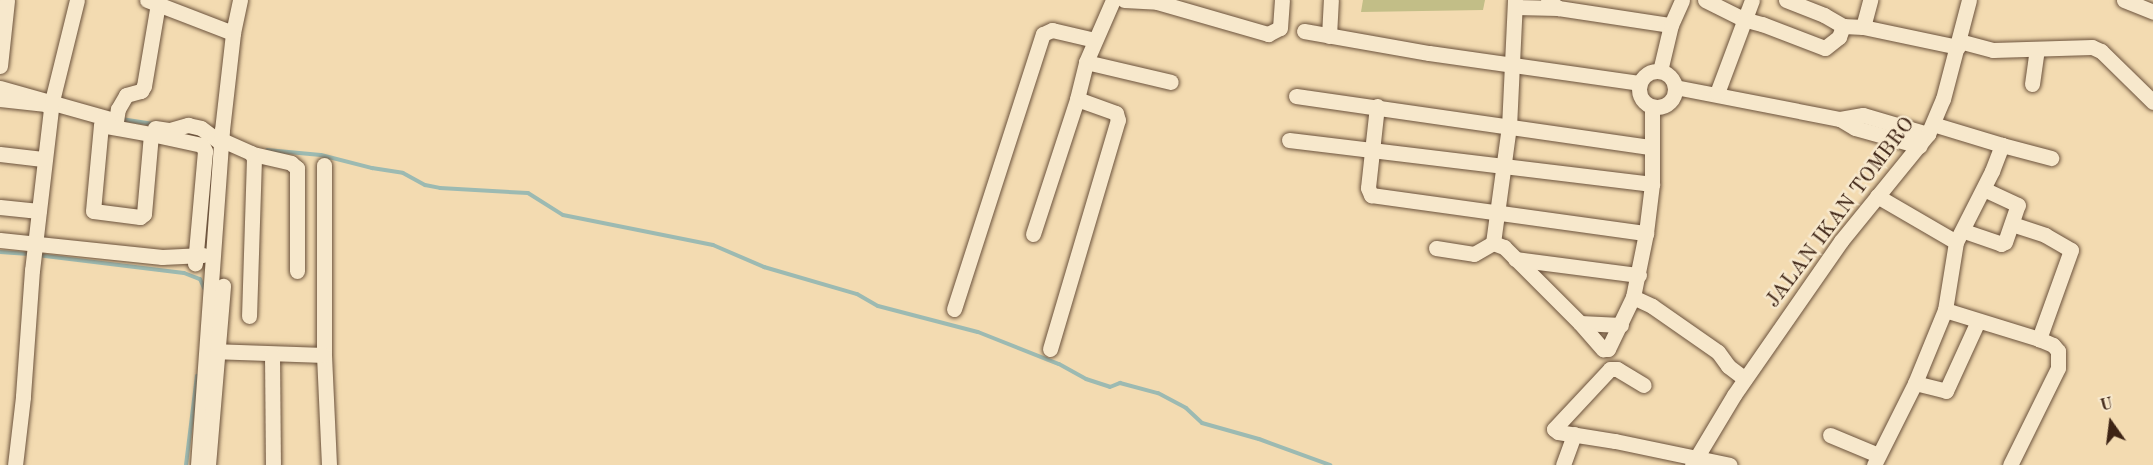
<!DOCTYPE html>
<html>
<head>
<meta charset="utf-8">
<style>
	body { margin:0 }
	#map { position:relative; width:2153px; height:465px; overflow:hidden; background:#f3dbb1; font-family:"Old Standard TT",serif }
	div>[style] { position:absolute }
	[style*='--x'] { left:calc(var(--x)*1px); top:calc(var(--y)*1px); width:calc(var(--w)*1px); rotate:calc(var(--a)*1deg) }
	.green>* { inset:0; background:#c2be87 }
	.stream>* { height:4px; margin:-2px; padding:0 2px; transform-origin:2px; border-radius:2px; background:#9cbab2 }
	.roads { filter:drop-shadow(0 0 2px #6b523c) drop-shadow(0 0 2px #6b523c) }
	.minor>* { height:15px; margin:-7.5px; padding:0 7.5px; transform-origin:7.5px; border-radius:7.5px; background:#f7e8cc }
	.minor>.ring { margin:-7.5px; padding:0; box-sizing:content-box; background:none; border:15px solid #f7e8cc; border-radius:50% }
	span { translate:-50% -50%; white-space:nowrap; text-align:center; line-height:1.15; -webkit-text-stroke:5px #f7e8cc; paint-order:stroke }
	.street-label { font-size:21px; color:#3e2415 }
	.north { position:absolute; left:2081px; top:393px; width:60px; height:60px; -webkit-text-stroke:4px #f7e8cc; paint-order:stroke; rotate:346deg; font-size:16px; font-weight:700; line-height:24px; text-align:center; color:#3e2415 }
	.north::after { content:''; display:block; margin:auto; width:21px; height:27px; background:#3e2415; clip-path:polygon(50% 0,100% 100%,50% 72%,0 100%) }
</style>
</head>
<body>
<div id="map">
	<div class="green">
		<i style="clip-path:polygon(1363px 0,1485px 0,1483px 10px,1361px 12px)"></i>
	</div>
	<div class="stream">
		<i style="--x:121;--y:119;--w:31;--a:9"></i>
		<i style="--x:267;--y:150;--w:54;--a:5.3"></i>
		<i style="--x:321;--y:155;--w:53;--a:14.3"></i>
		<i style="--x:372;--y:168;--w:31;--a:9"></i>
		<i style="--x:403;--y:173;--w:25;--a:29"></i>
		<i style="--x:425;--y:185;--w:15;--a:11"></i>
		<i style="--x:440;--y:188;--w:88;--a:3.3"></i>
		<i style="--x:528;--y:193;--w:41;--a:32.2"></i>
		<i style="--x:563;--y:215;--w:153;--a:11.3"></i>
		<i style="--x:713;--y:245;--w:56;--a:23.3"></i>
		<i style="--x:764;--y:267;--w:97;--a:16.2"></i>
		<i style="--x:857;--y:294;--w:24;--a:30"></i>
		<i style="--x:878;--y:306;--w:103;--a:14.6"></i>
		<i style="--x:978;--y:332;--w:87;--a:21.6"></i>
		<i style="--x:1059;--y:364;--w:31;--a:29"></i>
		<i style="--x:1086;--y:379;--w:25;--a:18"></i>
		<i style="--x:1110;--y:387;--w:11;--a:-22"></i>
		<i style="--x:1120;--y:383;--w:39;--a:15"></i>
		<i style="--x:1158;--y:393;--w:32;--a:28"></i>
		<i style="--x:1186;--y:408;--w:22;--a:43"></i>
		<i style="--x:1202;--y:423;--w:59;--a:15.7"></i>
		<i style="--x:1259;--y:439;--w:76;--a:20.1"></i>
		<i style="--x:0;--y:252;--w:29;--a:4"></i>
		<i style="--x:37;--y:255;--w:148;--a:7"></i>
		<i style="--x:184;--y:273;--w:17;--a:21"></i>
		<i style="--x:200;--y:279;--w:10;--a:66"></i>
		<i style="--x:186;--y:465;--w:90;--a:-83"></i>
	</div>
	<div class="roads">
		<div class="minor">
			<i style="--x:147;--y:0;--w:92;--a:21"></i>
			<i style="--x:1124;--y:0;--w:33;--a:3"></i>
			<i style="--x:1157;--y:2;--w:116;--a:16.1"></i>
			<i style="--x:1268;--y:34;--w:13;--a:-27"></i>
			<i style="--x:1280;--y:28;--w:28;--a:-86"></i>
			<i style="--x:1515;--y:0;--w:126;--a:92.7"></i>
			<i style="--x:1509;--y:126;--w:118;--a:97.8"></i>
			<i style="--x:1493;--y:243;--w:12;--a:20"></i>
			<i style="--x:1504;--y:247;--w:107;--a:45"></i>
			<i style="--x:1580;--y:323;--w:41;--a:2.8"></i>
			<i style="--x:1548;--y:0;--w:13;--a:39"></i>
			<i style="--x:1558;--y:8;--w:114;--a:8.6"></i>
			<i style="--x:1705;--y:0;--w:42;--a:26.6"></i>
			<i style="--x:1743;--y:19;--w:20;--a:15"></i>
			<i style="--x:1762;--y:24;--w:67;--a:20.9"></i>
			<i style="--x:1825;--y:48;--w:18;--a:-38"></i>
			<i style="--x:1839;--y:37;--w:12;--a:-70"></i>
			<i style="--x:1786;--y:0;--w:41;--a:21.5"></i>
			<i style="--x:1824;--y:15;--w:22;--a:30"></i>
			<i style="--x:1843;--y:26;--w:20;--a:3"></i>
			<i style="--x:1863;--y:27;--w:97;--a:11.9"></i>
			<i style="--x:2124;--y:0;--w:31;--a:22"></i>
			<i style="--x:1515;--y:7;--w:43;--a:1.3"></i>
			<i style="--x:1863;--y:27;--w:28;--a:-75"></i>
			<i style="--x:1304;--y:31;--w:127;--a:10"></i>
			<i style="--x:1429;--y:53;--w:212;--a:8.1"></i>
			<i style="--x:1329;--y:36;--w:36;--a:-87"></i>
			<i style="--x:1959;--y:41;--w:35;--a:15"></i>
			<i style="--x:1993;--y:50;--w:99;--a:-1.7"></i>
			<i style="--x:2092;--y:47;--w:10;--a:24"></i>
			<i style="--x:2101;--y:51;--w:73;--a:44.4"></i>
			<i style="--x:1086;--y:62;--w:87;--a:13.2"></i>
			<i style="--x:0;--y:66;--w:66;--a:-83.9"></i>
			<i class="ring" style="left:1639px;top:71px;width:21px;height:21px"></i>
			<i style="--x:1660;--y:71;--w:47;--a:-76.6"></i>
			<i style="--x:1671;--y:25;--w:27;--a:-66"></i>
			<i style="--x:2032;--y:84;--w:35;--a:-82"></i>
			<i style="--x:1675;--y:87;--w:168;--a:11"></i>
			<i style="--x:1840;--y:119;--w:17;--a:31"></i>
			<i style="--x:1855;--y:128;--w:67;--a:15.5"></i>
			<i style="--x:0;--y:88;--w:118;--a:15.7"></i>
			<i style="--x:1717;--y:93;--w:99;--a:-69.4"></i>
			<i style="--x:1296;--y:96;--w:359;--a:8.2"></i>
			<i style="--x:0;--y:99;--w:46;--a:6.2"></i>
			<i style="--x:46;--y:104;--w:7;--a:45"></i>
			<i style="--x:51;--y:109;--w:162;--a:96.7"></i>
			<i style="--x:32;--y:270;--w:127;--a:94.1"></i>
			<i style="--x:23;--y:397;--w:68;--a:96.7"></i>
			<i style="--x:52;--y:101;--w:104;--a:-76.1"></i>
			<i style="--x:1377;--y:106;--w:82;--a:96.3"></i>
			<i style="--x:1368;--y:188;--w:8;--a:67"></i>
			<i style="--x:1371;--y:195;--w:278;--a:7.9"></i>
			<i style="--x:1840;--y:119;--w:23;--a:-10"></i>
			<i style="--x:1863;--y:115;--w:68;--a:16.3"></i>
			<i style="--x:116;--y:121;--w:12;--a:-81"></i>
			<i style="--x:118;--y:109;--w:16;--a:-60"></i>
			<i style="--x:126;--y:95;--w:16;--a:-15"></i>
			<i style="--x:141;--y:91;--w:6;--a:-59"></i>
			<i style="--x:144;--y:86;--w:84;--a:-80.4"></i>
			<i style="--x:155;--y:128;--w:15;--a:8"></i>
			<i style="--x:170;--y:130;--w:19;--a:-16"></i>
			<i style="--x:188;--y:125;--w:13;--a:13"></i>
			<i style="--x:201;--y:128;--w:25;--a:37"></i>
			<i style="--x:151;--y:134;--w:80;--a:95"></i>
			<i style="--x:144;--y:214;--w:5;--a:143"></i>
			<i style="--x:140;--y:217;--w:47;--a:-172.7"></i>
			<i style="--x:93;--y:211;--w:86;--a:-84.7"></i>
			<i style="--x:101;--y:125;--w:51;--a:10.2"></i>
			<i style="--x:151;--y:134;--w:52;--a:12.2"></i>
			<i style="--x:202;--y:145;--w:7;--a:63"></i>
			<i style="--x:205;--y:151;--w:113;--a:95.1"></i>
			<i style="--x:222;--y:140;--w:32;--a:24"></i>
			<i style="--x:251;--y:153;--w:6;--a:59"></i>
			<i style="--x:254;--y:158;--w:158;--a:91.8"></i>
			<i style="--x:1289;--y:140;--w:366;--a:6.9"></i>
			<i style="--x:2002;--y:145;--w:51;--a:14.9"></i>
			<i style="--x:0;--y:154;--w:43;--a:6.6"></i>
			<i style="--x:253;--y:154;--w:39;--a:13"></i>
			<i style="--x:291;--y:163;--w:8;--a:40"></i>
			<i style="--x:297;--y:168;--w:103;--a:90"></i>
			<i style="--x:324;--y:165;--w:190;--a:90"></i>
			<i style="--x:324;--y:355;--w:110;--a:87.4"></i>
			<i style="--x:1877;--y:196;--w:91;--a:30.2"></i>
			<i style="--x:0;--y:207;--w:39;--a:6"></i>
			<i style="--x:2012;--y:224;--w:35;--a:18"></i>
			<i style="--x:2045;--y:235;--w:30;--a:30"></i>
			<i style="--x:2071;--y:250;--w:95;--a:109.8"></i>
			<i style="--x:1964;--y:231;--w:39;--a:19"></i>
			<i style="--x:2001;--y:244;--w:4;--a:-27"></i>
			<i style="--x:2005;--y:242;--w:39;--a:-71"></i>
			<i style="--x:2018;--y:205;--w:38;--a:-155"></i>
			<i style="--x:1033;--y:234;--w:142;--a:-71.9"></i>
			<i style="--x:1077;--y:99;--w:38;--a:-76"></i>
			<i style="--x:1086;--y:62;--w:68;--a:-66.5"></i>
			<i style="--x:0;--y:240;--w:163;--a:6"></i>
			<i style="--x:162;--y:257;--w:41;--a:-2.8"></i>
			<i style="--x:1436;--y:248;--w:38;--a:9"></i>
			<i style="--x:1474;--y:254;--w:22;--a:-30"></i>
			<i style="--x:1515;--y:259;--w:125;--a:7.4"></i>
			<i style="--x:1633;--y:297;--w:21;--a:25"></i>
			<i style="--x:1652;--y:306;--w:80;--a:34.9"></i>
			<i style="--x:1718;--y:352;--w:17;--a:54"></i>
			<i style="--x:1728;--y:366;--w:21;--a:37"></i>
			<i style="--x:954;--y:309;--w:289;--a:-72.1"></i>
			<i style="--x:1043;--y:34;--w:10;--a:-24"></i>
			<i style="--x:1052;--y:30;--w:44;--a:13.1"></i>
			<i style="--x:1945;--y:310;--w:98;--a:17.1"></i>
			<i style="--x:2039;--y:339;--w:15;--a:23"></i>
			<i style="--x:2053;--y:345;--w:8;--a:50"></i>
			<i style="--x:2058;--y:351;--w:17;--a:90"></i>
			<i style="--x:2058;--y:368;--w:108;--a:116.3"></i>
			<i style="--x:1580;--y:323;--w:35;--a:49"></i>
			<i style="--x:1603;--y:349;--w:5;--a:0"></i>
			<i style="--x:1608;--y:349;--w:58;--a:-64.3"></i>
			<i style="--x:1633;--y:297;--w:65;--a:-78.5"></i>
			<i style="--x:1646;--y:233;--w:49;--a:-83"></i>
			<i style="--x:1652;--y:184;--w:77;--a:-90"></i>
			<i style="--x:1050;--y:349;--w:239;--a:-73.5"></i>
			<i style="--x:1118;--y:120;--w:7;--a:-106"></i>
			<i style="--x:1116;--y:113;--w:41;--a:-160.3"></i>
			<i style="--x:211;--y:351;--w:113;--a:2"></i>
			<i style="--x:272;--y:354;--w:111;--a:89.5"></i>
			<i style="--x:1610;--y:369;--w:82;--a:133"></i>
			<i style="--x:1554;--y:429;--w:5;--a:37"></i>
			<i style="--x:1558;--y:432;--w:58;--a:9"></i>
			<i style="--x:1615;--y:441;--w:117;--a:11.8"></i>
			<i style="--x:1610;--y:369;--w:7;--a:0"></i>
			<i style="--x:1617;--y:369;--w:31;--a:31"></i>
			<i style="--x:1915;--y:383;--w:32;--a:14"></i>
			<i style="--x:1946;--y:391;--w:77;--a:-65.4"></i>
			<i style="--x:1830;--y:435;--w:52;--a:22.6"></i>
			<i style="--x:198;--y:465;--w:336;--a:-85.9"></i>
			<i style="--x:222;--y:130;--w:98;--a:-83.5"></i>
			<i style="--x:233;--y:33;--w:34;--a:-78"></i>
			<i style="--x:208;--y:465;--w:180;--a:-85.2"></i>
			<i style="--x:1563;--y:465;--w:33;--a:-70"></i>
			<i style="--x:1692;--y:465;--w:82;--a:-59"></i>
			<i style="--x:1734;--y:395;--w:188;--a:-55.2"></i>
			<i style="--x:1841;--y:241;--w:138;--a:-50.9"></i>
			<i style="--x:1928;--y:134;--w:38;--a:-67"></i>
			<i style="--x:1943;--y:99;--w:102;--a:-75.3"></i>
			<i style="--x:1874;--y:465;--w:92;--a:-63.4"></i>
			<i style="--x:1915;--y:383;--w:79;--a:-67.7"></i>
			<i style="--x:1945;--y:310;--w:69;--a:-80.8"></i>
			<i style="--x:1956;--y:242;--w:80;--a:-63.1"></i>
			<i style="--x:1992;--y:171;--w:28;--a:-69"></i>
			<i style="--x:2002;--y:145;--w:72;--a:-163.1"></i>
		</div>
	</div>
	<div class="street-label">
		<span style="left:1841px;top:213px;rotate:-53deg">JALAN IKAN TOMBRO</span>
	</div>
	<div class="north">U</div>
</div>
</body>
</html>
